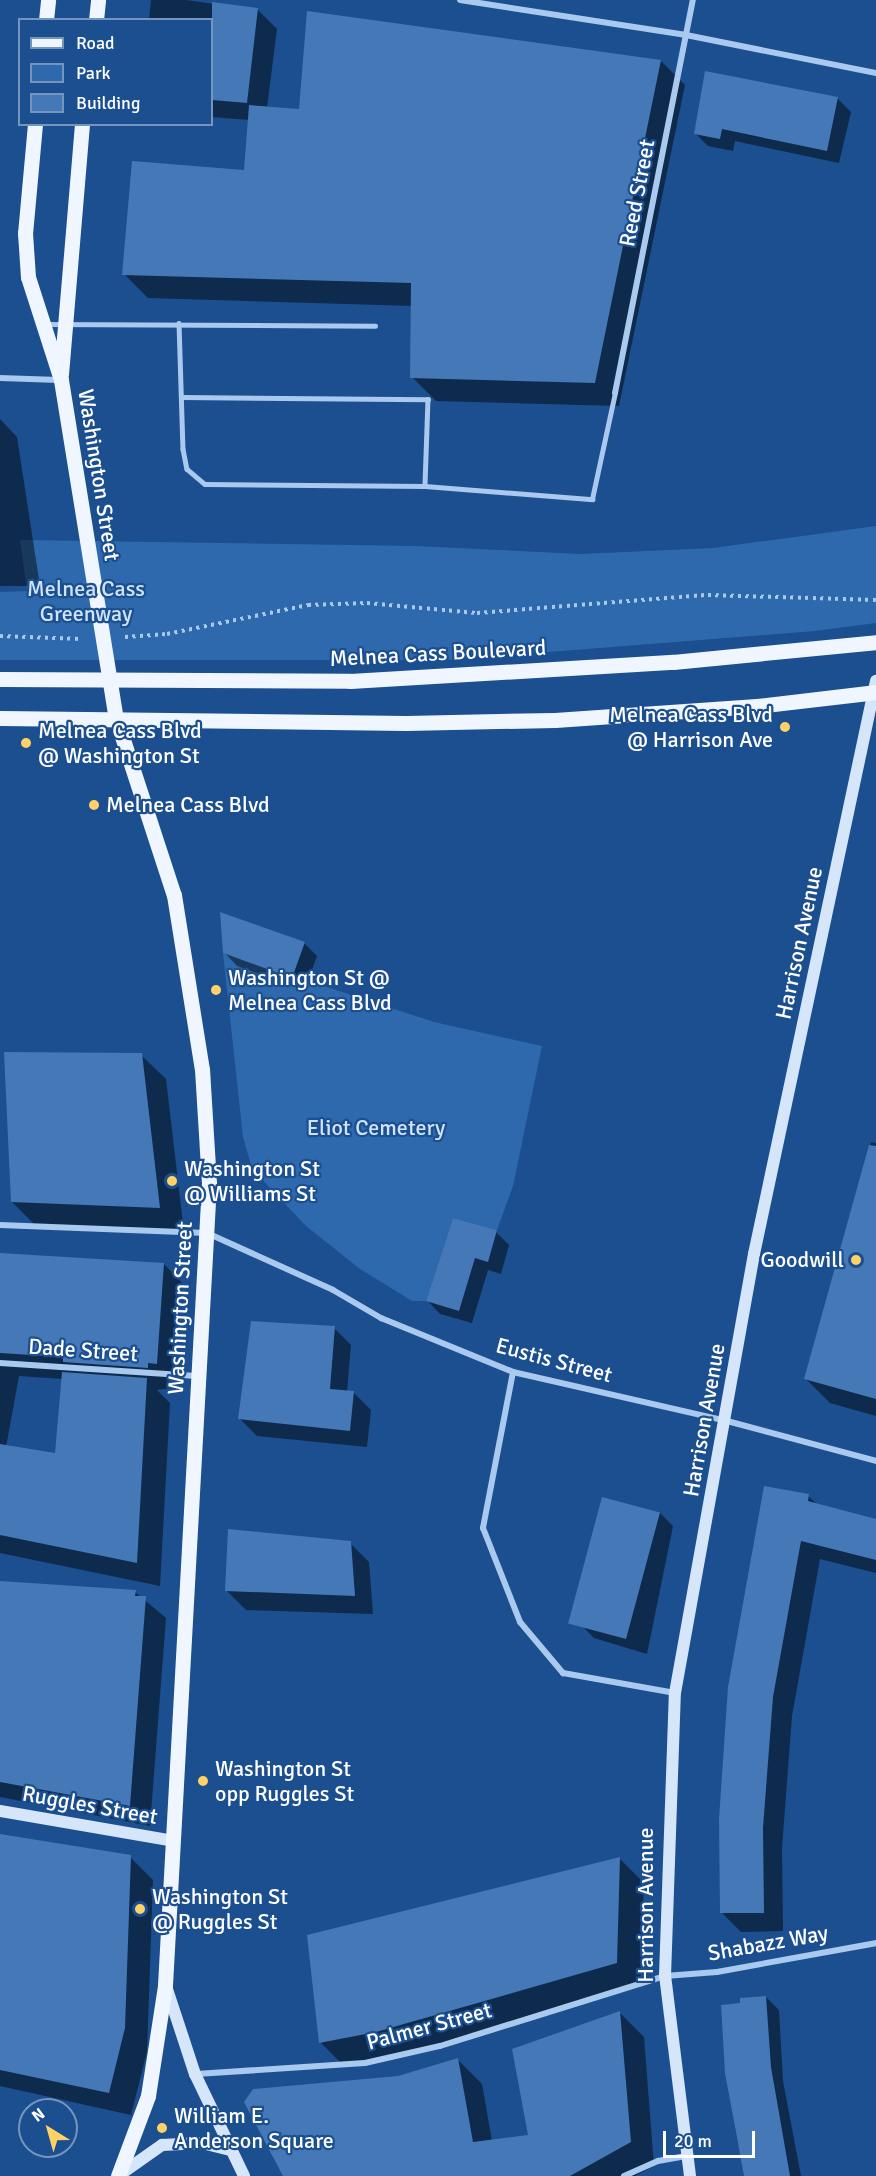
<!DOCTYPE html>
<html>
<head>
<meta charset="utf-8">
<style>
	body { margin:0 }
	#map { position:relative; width:876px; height:2176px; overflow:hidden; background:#1b4f8f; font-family:Signika,sans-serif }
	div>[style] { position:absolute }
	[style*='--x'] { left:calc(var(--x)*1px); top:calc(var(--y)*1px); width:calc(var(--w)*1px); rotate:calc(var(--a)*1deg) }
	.green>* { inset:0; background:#2e69ad }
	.shadow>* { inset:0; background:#0007 }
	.building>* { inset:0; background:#4478b7; transform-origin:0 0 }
	.path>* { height:4px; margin-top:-2px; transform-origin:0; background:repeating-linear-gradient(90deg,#a9c9ee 0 3px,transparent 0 7.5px) }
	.service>* { height:4.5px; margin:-2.25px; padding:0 2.25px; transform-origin:2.25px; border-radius:2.25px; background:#a9c9ee }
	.minor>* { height:6px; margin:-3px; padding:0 3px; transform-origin:3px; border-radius:3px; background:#a9c9ee }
	.secondary>* { height:12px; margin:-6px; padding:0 6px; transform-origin:6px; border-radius:6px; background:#d6e6fa }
	.primary>* { height:15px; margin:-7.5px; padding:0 7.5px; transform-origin:7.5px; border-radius:7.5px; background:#f0f6ff }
	.dots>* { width:16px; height:16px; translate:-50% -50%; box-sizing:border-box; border:3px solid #1b4f8f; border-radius:50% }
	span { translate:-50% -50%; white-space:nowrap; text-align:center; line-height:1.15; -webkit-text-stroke:4.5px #1b4f8f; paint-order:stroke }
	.street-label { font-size:22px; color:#fff }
	.park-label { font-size:22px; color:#cfe3fa }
	.poi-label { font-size:22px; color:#fff }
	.right { translate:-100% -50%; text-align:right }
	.left { translate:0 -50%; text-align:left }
	.legend { position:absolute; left:18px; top:18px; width:195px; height:108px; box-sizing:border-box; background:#1b4f8f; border:2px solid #7695bc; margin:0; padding:8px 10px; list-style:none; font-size:18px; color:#fff }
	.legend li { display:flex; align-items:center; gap:12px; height:30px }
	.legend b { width:30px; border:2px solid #7695bc }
	.north { position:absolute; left:18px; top:2098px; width:60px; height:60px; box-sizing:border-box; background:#1b4f8f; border:2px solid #7695bc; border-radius:50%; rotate:323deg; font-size:16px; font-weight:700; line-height:24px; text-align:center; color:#fff }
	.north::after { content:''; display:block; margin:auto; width:21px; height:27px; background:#ffd166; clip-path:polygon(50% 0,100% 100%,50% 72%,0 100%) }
	.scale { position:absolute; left:663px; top:2131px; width:92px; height:27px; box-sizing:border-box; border:3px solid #fff; border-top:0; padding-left:8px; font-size:18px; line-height:21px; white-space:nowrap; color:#fff; -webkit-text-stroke:4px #1b4f8f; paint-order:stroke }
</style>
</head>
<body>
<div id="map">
	<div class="green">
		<i style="clip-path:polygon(876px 526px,876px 623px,815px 631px,446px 660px,0 660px,0 592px,27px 591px,20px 540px,415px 546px,581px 554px,713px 548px)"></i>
		<i style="clip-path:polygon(223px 953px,434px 1022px,542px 1046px,513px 1186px,497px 1230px,453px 1218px,426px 1301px,412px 1301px,360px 1269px,306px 1226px,252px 1169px,243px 1137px)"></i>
	</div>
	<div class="shadow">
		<i style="clip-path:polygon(151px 0,186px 0,258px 10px,277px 29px,267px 108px,301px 110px,661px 61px,685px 85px,619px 406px,436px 401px,412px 377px,413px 306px,148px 298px,124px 274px,245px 172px,249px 120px,212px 117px,212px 20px,149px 20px)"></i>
		<i style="clip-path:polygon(838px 99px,851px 112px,839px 163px,735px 141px,733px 151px,708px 146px,695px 133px)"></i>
		<i style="clip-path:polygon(0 419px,17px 437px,40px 586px,0 586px)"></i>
		<i style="clip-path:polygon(304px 943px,317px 956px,305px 990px,237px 966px,224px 952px)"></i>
		<i style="clip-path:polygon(141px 1055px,166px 1079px,184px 1232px,36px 1226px,12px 1202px)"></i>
		<i style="clip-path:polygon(871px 1142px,876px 1143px,876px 1416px,830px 1403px,806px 1379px)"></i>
		<i style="clip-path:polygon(496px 1232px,509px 1245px,501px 1274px,488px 1270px,472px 1323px,440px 1314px,428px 1301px)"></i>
		<i style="clip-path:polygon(evenodd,0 1255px,164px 1264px,187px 1288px,181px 1387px,157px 1390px,170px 1403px,160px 1586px,0 1553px,0 1255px,19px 1376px,63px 1379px,56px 1455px,6px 1447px,19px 1376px)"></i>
		<i style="clip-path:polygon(334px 1328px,351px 1345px,347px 1392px,354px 1393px,371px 1410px,367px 1447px,257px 1436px,240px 1419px)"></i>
		<i style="clip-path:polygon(808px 1496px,818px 1505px,876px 1521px,876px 1573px,820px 1559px,792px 1716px,782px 1848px,783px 1931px,741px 1932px,722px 1913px)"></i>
		<i style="clip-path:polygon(660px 1513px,673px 1526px,647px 1654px,594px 1638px,581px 1625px)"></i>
		<i style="clip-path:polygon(350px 1543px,369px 1562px,373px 1614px,246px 1610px,227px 1591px)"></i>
		<i style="clip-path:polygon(0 1582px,135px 1592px,166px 1618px,150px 1826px,0 1797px)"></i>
		<i style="clip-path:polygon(0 1836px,130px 1857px,153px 1880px,147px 2052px,131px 2115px,0 2086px)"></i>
		<i style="clip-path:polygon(620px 1859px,644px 1883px,640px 1987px,400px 2055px,344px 2066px,320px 2042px)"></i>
		<i style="clip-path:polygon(766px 1997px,779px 2010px,783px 2081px,801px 2176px,745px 2176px,737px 2139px,726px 2073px,742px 2005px)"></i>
		<i style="clip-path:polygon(620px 2013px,644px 2037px,654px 2166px,635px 2176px,285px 2176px,458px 2060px,482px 2084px,492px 2141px,530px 2136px)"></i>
	</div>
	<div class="building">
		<i style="clip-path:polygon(212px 2px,258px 8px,247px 103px,212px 100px)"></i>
		<i style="clip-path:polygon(307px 11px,661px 60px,595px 383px,410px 378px,411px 283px,122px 275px,132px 161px,244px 170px,249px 105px,299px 109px)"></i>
		<i style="clip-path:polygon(705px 71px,838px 97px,827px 151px,722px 129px,720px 139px,694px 134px)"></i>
		<i style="clip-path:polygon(220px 912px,305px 942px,292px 978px,223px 953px)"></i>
		<i style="clip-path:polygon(4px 1052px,142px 1053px,160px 1208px,11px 1202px)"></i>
		<i style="clip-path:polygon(869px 1145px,876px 1146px,876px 1399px,804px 1379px)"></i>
		<i style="clip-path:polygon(453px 1218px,497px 1230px,488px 1262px,475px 1258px,459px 1311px,426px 1301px)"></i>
		<i style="clip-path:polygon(0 1253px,164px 1263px,157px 1364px,148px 1363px,148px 1368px,63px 1362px,63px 1357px,0 1353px)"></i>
		<i style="clip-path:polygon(251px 1321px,335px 1326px,330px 1389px,354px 1391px,350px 1431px,238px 1419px)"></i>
		<i style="clip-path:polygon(62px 1372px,147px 1378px,137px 1563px,0 1535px,0 1444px,55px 1453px)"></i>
		<i style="clip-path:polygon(764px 1486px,809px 1494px,808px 1501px,876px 1519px,876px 1560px,801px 1541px,773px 1697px,763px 1828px,764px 1913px,720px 1913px,719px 1819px,728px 1687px)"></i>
		<i style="left:602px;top:1497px;width:60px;height:131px;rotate:15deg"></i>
		<i style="clip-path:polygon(228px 1529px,351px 1541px,355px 1596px,225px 1591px)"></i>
		<i style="clip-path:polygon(0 1581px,136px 1590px,135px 1596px,146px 1596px,130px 1806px,0 1782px)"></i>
		<i style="clip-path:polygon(0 1834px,131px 1855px,125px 2028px,109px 2093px,0 2070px)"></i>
		<i style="clip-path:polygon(620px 1857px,617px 1963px,376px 2032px,319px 2043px,307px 1935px)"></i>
		<i style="clip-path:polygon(766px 1996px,771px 2067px,790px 2176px,744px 2176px,725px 2073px,721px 2005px,740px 2003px,740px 1998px)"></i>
		<i style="clip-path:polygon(620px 2011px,631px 2142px,570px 2176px,283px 2176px,244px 2102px,253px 2089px,398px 2076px,458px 2058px,473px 2142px,528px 2135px,512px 2049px)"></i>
	</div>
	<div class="path">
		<i style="--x:0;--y:636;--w:82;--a:2.1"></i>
		<i style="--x:125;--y:637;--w:42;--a:-4.1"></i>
		<i style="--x:167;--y:634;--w:144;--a:-11.6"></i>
		<i style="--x:308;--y:605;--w:59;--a:-1.9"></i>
		<i style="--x:367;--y:603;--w:110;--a:5.2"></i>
		<i style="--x:477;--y:613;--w:232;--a:-4.5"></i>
		<i style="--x:708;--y:595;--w:168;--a:1.7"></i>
	</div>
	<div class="service">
		<i style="--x:179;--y:323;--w:126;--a:88.2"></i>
		<i style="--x:183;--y:449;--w:20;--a:79"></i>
		<i style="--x:187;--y:469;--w:23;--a:40"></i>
		<i style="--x:205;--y:484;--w:220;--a:0.5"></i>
		<i style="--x:425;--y:486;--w:168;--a:4.5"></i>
		<i style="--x:592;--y:499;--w:108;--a:-77.8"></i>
		<i style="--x:45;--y:324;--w:330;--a:0.3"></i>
		<i style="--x:181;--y:397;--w:247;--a:0.5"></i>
		<i style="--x:428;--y:399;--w:87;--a:92"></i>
	</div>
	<div class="minor">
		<i style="--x:460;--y:0;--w:229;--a:8.8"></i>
		<i style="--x:686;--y:35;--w:194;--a:11.3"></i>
		<i style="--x:0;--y:378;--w:59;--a:1.9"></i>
		<i style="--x:615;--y:393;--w:401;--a:-78.8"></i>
		<i style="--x:0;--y:1225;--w:207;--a:2.2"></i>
		<i style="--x:207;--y:1233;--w:138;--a:24.3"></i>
		<i style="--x:333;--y:1290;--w:56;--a:30.3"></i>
		<i style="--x:381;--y:1318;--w:143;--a:22.2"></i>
		<i style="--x:513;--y:1372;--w:220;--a:12.9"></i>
		<i style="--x:727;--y:1421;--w:154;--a:15"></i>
		<i style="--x:0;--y:1363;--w:197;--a:3.8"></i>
		<i style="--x:513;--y:1372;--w:159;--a:100.9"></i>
		<i style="--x:483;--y:1528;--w:101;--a:68.5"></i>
		<i style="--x:520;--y:1622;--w:67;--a:49.9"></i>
		<i style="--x:563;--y:1673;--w:114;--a:10.1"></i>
		<i style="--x:196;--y:2074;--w:169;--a:-3.7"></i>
		<i style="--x:365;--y:2063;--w:77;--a:-12.8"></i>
		<i style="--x:440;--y:2046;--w:236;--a:-17.3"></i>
		<i style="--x:665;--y:1976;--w:52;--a:-4.4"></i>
		<i style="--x:717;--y:1972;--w:162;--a:-10.3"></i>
		<i style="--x:624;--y:2176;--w:37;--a:-24"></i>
		<i style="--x:658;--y:2161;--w:27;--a:-10"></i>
	</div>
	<div class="secondary">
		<i style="--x:0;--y:1811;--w:176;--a:9.8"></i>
		<i style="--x:166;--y:1986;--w:93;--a:71.8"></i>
		<i style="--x:195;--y:2074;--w:113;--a:64.3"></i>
		<i style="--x:118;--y:2176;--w:54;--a:-35.2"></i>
		<i style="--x:162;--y:2145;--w:40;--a:-2.9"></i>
		<i style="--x:202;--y:2143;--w:30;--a:14"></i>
		<i style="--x:690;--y:2176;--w:202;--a:-97.1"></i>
		<i style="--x:665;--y:1976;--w:283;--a:-88"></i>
		<i style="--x:675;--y:1693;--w:446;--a:-79.8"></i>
		<i style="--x:754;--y:1254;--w:586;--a:-77.98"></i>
	</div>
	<div class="primary">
		<i style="--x:46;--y:20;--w:20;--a:-84"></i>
		<i style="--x:96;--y:20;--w:20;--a:-84"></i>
		<i style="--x:35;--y:124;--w:109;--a:95.2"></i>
		<i style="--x:25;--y:233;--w:44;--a:86.1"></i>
		<i style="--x:28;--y:277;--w:108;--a:72.2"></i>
		<i style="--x:61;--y:380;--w:342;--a:80.8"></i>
		<i style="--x:116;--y:718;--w:186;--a:71.9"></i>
		<i style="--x:174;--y:895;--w:176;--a:80.9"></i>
		<i style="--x:202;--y:1069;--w:114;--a:86.5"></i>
		<i style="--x:209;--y:1183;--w:804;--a:93.14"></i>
		<i style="--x:165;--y:1986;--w:111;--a:98.8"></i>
		<i style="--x:148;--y:2096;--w:85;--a:110.6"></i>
		<i style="--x:61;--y:374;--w:251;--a:-85.2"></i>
		<i style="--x:0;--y:679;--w:350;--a:0.3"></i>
		<i style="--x:350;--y:681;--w:324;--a:-3.4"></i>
		<i style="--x:673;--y:662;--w:204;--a:-5.6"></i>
		<i style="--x:0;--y:718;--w:406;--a:0.7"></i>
		<i style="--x:406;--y:723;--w:149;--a:-1.2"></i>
		<i style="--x:555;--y:720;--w:202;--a:-4"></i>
		<i style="--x:757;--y:706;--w:120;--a:-6.7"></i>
	</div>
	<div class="dots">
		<i style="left:785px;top:727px;background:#ffd166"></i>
		<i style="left:26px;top:743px;background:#ffd166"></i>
		<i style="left:94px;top:805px;background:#ffd166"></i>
		<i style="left:216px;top:990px;background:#ffd166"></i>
		<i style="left:172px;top:1181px;background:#ffd166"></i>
		<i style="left:856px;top:1260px;background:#ffd166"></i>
		<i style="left:203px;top:1781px;background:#ffd166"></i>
		<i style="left:140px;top:1909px;background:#ffd166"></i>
		<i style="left:162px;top:2128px;background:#ffd166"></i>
	</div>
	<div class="street-label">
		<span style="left:637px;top:193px;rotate:-79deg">Reed Street</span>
		<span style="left:99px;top:475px;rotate:81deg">Washington Street</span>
		<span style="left:438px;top:653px;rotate:-3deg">Melnea Cass Boulevard</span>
		<span style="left:799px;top:943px;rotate:-78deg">Harrison Avenue</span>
		<span style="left:180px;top:1308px;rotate:-87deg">Washington Street</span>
		<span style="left:83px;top:1350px;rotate:4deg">Dade Street</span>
		<span style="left:554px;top:1360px;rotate:15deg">Eustis Street</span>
		<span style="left:704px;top:1420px;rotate:-80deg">Harrison Avenue</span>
		<span style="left:90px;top:1805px;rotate:10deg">Ruggles Street</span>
		<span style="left:646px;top:1905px;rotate:-90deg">Harrison Avenue</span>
		<span style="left:768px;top:1943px;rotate:-10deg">Shabazz Way</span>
		<span style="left:429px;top:2026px;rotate:-15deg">Palmer Street</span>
	</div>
	<div class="park-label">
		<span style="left:86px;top:601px">Melnea Cass<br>Greenway</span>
		<span style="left:376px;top:1128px">Eliot Cemetery</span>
	</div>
	<div class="poi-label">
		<span class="right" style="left:773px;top:727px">Melnea Cass Blvd<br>@ Harrison Ave</span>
		<span class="left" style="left:38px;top:743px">Melnea Cass Blvd<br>@ Washington St</span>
		<span class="left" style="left:106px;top:805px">Melnea Cass Blvd</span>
		<span class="left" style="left:228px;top:990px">Washington St @<br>Melnea Cass Blvd</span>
		<span class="left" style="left:184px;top:1181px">Washington St<br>@ Williams St</span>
		<span class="right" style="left:844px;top:1260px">Goodwill</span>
		<span class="left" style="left:215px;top:1781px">Washington St<br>opp Ruggles St</span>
		<span class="left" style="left:152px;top:1909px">Washington St<br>@ Ruggles St</span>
		<span class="left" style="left:174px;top:2128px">William E.<br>Anderson Square</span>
	</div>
	<ul class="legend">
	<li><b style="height:8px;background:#f0f6ff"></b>Road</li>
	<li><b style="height:16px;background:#2e69ad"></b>Park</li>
	<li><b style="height:16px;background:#4478b7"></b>Building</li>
	</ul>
	<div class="north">N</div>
	<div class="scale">20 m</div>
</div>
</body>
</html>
